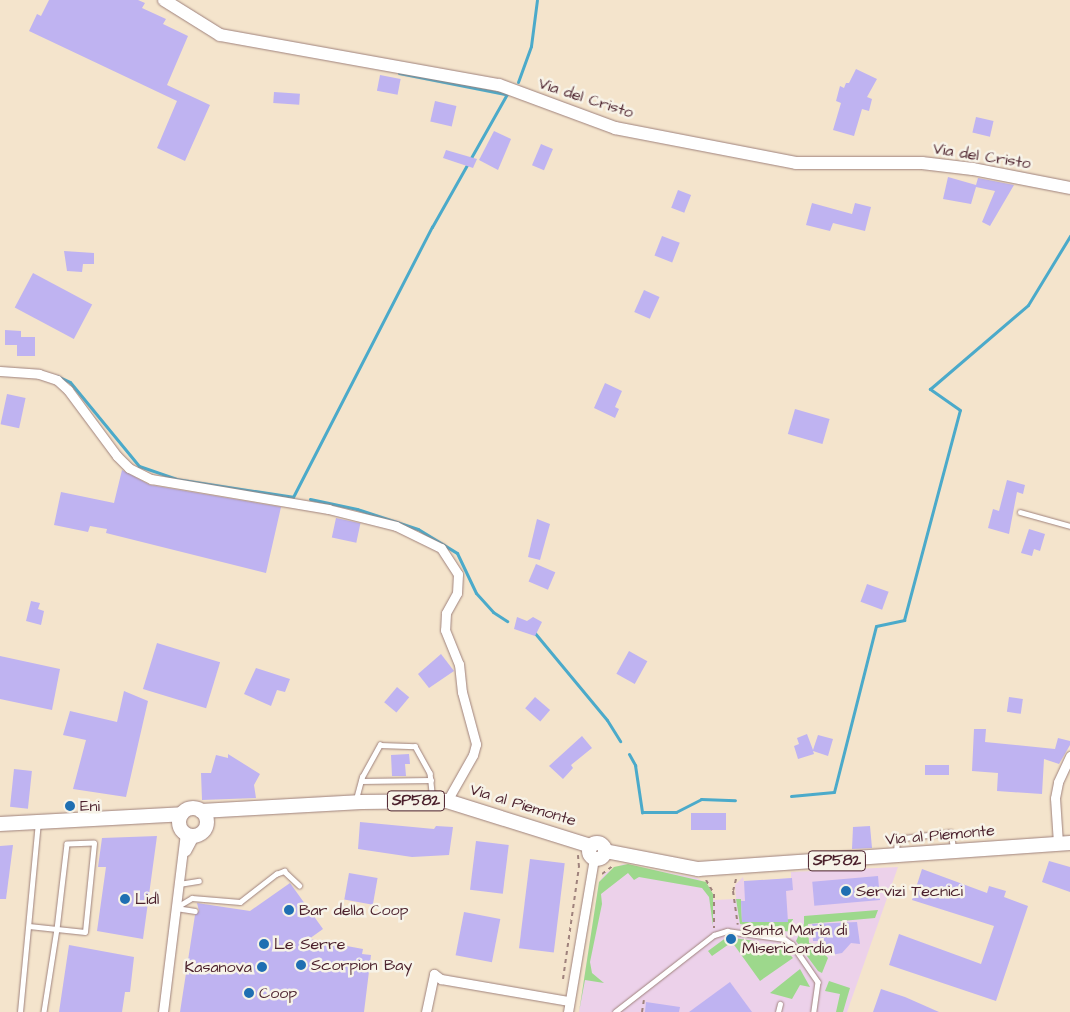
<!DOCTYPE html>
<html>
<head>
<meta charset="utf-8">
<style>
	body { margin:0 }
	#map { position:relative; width:1070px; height:1012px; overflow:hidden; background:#f4e4cc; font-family:"Architects Daughter",sans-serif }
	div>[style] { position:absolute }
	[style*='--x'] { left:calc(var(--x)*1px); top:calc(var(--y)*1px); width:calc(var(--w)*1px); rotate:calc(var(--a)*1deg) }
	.built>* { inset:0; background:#ecd1ea }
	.green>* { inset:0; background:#9dd88c }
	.stream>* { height:3px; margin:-1.5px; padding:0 1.5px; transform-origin:1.5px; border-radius:1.5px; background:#4baaca }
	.building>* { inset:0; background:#bfb3f1; transform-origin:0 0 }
	.path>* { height:2px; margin-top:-1px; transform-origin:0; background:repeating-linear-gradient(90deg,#9f827c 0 4px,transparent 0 8px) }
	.roads { filter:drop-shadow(0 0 1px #9f827c) drop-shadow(0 0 1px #9f827c) }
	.lane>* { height:4.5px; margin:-2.25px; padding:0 2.25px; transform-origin:2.25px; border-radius:2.25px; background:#fff }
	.street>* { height:9px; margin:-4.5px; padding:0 4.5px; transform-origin:4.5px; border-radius:4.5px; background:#fff }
	.secondary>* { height:12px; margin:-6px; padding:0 6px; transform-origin:6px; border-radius:6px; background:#fff }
	.primary>* { height:14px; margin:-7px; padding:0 7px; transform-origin:7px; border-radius:7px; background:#fff }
	.primary>.ring { margin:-7px; padding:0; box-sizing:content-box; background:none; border:14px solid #fff; border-radius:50% }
	.dots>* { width:14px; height:14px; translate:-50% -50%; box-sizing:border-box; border:2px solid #f7f3e8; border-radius:50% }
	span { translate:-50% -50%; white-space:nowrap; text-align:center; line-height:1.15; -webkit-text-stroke:5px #f7f3e8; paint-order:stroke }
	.shield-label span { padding:1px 4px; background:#f7f3e8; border:1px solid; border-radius:4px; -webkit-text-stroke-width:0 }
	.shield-label { font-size:15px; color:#4a1f2b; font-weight:700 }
	.street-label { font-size:16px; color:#4a1f2b }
	.poi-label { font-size:16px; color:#4a1f2b }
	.left { translate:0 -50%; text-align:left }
	.right { translate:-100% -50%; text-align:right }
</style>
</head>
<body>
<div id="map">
	<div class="built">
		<i style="clip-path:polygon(623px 864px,697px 878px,709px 886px,714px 900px,736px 899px,735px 885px,743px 877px,744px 882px,791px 878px,791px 872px,898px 867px,847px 1012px,579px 1012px,599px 882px,605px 873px)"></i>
	</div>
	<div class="green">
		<i style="clip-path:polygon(628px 864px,706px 882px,713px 894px,713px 926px,709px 897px,702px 888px,639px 877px,634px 880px,628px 873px,601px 894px,602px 904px,590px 962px,592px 973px,604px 983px,585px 980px,579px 1012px,599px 882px,614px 867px)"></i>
		<i style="clip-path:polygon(736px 899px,741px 899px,742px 922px,793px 919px,791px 932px,740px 924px)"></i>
		<i style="clip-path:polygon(878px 910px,875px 918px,808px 924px,809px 943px,817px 945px,828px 958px,822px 973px,818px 971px,796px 941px,804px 924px,804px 916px)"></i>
		<i style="clip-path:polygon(727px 937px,755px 941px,754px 950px,775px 953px,776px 945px,782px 946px,793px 958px,760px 981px,732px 942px,712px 956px,708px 951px)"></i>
		<i style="clip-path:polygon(800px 969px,810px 987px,800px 985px,792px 999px,770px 993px)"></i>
		<i style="clip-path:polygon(829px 981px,850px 988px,843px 1012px,836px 1012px,840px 994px,825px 991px)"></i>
	</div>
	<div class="stream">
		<i style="--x:399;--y:73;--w:108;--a:11.2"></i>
		<i style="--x:518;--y:82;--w:38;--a:-70"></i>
		<i style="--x:531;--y:46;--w:46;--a:-82.6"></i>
		<i style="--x:57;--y:376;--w:14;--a:25"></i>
		<i style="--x:70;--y:382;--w:109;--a:50.6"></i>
		<i style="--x:139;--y:466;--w:39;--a:19"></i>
		<i style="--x:176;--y:479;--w:118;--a:8.7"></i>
		<i style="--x:293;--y:497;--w:304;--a:-62.8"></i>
		<i style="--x:432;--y:227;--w:153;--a:-60.6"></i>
		<i style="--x:310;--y:499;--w:48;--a:12"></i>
		<i style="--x:357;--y:509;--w:64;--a:18.2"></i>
		<i style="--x:418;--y:529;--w:46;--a:31.6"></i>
		<i style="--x:457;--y:553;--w:44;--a:64.6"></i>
		<i style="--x:476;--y:593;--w:25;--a:48"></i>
		<i style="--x:493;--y:612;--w:17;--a:33"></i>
		<i style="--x:534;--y:632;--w:114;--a:50.3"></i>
		<i style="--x:607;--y:720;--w:25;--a:58"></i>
		<i style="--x:629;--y:754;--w:13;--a:61"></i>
		<i style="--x:635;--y:765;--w:48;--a:81.5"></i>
		<i style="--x:642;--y:812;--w:34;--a:0"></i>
		<i style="--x:676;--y:812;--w:28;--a:-27"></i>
		<i style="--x:701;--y:799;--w:34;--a:2"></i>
		<i style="--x:791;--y:796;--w:43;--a:-5.3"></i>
		<i style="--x:834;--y:792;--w:171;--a:-75.8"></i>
		<i style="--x:876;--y:626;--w:29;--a:-12"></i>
		<i style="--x:904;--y:620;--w:217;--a:-75.1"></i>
		<i style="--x:960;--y:410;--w:37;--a:-145"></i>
		<i style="--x:930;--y:389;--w:129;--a:-40.6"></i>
		<i style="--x:1028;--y:305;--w:81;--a:-58.7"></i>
	</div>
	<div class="building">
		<i style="clip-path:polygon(49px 0,138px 0,145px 3px,142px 8px,166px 19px,163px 24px,188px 36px,167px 85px,210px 105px,185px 161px,157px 148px,177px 101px,29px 31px,37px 14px,41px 16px)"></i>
		<i style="clip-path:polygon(856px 69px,877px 79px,867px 97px,872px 99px,869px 111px,862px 109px,854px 136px,833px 130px,841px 103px,836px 101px,840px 86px,844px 88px,846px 83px,849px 83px)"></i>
		<i style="left:380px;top:75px;width:21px;height:16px;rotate:11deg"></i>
		<i style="left:274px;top:92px;width:26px;height:11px;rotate:4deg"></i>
		<i style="left:435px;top:101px;width:22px;height:21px;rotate:13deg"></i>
		<i style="left:976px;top:117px;width:18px;height:16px;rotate:13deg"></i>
		<i style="clip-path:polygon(494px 131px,511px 139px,498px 170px,479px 160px)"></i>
		<i style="left:541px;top:144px;width:13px;height:23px;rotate:23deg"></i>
		<i style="clip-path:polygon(446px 150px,477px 159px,473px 168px,443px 158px)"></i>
		<i style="clip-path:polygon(948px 177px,976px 185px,978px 178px,1014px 185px,990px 226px,982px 222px,995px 191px,976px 187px,971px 204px,943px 199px)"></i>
		<i style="left:678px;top:190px;width:14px;height:19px;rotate:21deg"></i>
		<i style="clip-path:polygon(812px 203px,852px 214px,855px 203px,871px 207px,865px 231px,833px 223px,830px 231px,806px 225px)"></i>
		<i style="left:662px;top:236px;width:19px;height:21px;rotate:21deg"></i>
		<i style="clip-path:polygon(64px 251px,94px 253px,94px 264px,83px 264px,82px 272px,67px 271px)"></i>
		<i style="left:33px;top:273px;width:67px;height:39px;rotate:28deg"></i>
		<i style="left:644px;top:290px;width:17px;height:24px;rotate:24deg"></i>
		<i style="clip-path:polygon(5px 330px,21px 331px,21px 337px,35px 337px,35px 356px,17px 356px,17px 345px,5px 345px)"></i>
		<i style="clip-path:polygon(605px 383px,622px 391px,615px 407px,619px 409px,615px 418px,594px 408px)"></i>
		<i style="left:7px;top:394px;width:19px;height:31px;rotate:12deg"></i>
		<i style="left:795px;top:409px;width:36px;height:26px;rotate:16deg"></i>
		<i style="clip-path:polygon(122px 470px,150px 485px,281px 507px,266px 573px,106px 533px,107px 529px,90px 526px,88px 532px,54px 525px,61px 492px,114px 503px)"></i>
		<i style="clip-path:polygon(1007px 480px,1025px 485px,1023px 494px,1017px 492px,1009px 534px,988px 528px,993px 509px,999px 511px)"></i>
		<i style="left:336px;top:518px;width:25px;height:20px;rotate:12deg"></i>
		<i style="clip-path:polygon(537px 519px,550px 524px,540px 560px,528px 557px)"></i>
		<i style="clip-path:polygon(1029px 529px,1045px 534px,1040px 551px,1034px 549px,1032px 556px,1021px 553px)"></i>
		<i style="left:536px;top:564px;width:21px;height:19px;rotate:23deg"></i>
		<i style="left:867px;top:584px;width:23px;height:19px;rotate:20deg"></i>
		<i style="clip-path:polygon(31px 601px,40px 603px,38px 609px,44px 611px,41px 625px,26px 621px)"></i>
		<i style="clip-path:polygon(517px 617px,527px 621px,533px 617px,542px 622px,535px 636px,514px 629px)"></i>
		<i style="left:157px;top:643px;width:66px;height:48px;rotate:17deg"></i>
		<i style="left:629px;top:651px;width:21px;height:26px;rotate:29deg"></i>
		<i style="clip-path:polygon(441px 654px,454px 671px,429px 688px,418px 674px)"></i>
		<i style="clip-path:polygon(0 656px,60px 669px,52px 710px,0 699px)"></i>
		<i style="clip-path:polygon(256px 668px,290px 679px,285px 692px,277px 690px,271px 706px,244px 694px)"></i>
		<i style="left:397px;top:687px;width:16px;height:20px;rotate:40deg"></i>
		<i style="clip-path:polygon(124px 691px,148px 701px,126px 797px,73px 789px,86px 740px,63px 735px,70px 711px,117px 722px)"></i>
		<i style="left:535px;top:697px;width:20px;height:15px;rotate:41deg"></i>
		<i style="left:1009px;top:697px;width:14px;height:15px;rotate:8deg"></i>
		<i style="clip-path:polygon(974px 729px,986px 729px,985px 742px,1055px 749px,1058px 738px,1070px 741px,1070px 745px,1059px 764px,1044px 759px,1042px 794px,997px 791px,998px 773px,972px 771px)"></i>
		<i style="clip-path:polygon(807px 734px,813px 750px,818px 735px,833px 739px,828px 756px,813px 751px,814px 754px,798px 759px,794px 746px,799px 744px,797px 738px)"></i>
		<i style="clip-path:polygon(582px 736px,592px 748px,571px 765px,573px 768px,563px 779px,549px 766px)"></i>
		<i style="clip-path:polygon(228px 754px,260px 774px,254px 785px,256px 798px,202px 800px,201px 773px,211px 773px,216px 755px,228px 758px)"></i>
		<i style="clip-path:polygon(409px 754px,410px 764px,405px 764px,406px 776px,392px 776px,391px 755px)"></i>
		<i style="left:949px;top:765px;width:10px;height:24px;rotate:90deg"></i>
		<i style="left:14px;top:769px;width:18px;height:38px;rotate:6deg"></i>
		<i style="left:726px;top:813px;width:17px;height:35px;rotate:90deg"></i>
		<i style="clip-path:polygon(360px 822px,434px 829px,436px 826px,453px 827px,449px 855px,412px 857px,358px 849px)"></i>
		<i style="clip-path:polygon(870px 826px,872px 848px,852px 849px,853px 827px)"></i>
		<i style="clip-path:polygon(157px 836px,143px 939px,97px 931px,106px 867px,98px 867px,102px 838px)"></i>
		<i style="left:476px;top:841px;width:33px;height:49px;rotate:7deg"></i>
		<i style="clip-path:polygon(13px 845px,6px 899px,0 899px,0 846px)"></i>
		<i style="left:530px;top:859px;width:35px;height:90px;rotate:7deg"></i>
		<i style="clip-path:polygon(1049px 861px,1070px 867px,1070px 892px,1042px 882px)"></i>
		<i style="clip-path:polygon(922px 869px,987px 893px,989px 886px,1006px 891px,1004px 897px,1028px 906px,996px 1001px,889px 965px,899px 934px,981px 964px,994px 926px,912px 900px)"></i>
		<i style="left:349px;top:873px;width:29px;height:27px;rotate:10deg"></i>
		<i style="left:878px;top:876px;width:24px;height:66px;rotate:85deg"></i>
		<i style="clip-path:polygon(792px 878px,793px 890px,786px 891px,788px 922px,742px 922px,741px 901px,745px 901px,744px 881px)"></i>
		<i style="clip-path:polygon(290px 883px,323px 929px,309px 939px,363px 949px,362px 954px,371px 955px,364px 1012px,180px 1012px,195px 915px,199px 911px,197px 903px,250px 911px)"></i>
		<i style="left:464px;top:912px;width:37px;height:44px;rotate:11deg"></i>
		<i style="clip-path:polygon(857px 922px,860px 944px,851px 943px,842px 953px,831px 955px,824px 952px,820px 941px,813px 941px,812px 924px)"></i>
		<i style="clip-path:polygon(69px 945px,134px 957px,130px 992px,125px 992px,122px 1012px,59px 1012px)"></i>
		<i style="clip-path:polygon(730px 982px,752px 1012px,689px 1012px)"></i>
		<i style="clip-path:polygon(881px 989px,905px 997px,939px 1012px,873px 1012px)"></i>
		<i style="clip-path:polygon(646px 1002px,680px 1007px,679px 1012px,645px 1012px)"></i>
	</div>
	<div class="path">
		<i style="--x:602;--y:874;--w:15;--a:-37"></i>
		<i style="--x:736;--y:879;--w:12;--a:104"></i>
		<i style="--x:733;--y:891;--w:34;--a:82"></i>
		<i style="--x:706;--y:880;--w:16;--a:60"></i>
		<i style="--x:714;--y:894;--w:34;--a:90"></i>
		<i style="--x:755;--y:943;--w:7;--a:106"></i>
		<i style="--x:753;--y:950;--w:22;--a:8"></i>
		<i style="--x:775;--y:953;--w:8;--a:-83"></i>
		<i style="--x:563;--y:979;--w:113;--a:-81.9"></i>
		<i style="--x:579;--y:867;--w:12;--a:-95"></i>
		<i style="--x:642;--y:1012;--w:12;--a:-81"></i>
	</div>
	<div class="roads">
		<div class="lane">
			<i style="--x:1020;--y:512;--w:52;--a:15.6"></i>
			<i style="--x:361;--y:781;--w:70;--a:-0.8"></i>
			<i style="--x:356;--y:799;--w:23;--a:-75"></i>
			<i style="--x:362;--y:777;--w:37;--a:-61"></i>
			<i style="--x:380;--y:745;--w:35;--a:2"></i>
			<i style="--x:415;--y:746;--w:31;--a:61"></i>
			<i style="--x:430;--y:773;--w:27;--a:84"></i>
			<i style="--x:896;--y:853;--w:14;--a:-86"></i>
			<i style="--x:897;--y:839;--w:54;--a:-7.4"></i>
			<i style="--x:951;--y:832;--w:18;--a:81"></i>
			<i style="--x:179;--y:884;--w:20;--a:-9"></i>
			<i style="--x:177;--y:907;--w:17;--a:-31"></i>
			<i style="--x:192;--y:898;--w:48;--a:4.8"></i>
			<i style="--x:240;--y:902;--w:46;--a:-37.9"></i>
			<i style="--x:276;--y:874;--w:9;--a:-21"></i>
			<i style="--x:284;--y:871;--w:21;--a:43"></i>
			<i style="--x:176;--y:908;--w:19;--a:9"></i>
			<i style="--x:29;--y:926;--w:56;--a:6.1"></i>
			<i style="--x:85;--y:932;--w:89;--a:-84.2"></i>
			<i style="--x:94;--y:843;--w:27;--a:178"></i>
			<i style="--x:67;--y:844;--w:86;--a:96.7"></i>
			<i style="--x:57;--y:929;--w:84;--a:98.9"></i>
			<i style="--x:20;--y:1012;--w:190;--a:-84.6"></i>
			<i style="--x:615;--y:1012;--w:125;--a:-37.9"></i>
			<i style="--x:714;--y:935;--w:14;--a:-17"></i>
			<i style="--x:727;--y:931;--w:58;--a:8"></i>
			<i style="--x:784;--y:939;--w:9;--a:32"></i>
			<i style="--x:792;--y:944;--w:46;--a:55.6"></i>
			<i style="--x:818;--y:982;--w:30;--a:98"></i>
			<i style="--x:778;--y:1012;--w:8;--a:-76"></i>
		</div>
		<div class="street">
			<i style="--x:0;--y:371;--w:39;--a:4"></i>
			<i style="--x:39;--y:374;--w:19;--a:18"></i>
			<i style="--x:57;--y:380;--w:15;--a:42"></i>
			<i style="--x:68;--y:390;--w:82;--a:53.4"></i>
			<i style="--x:117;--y:456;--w:17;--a:45"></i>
			<i style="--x:129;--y:468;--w:25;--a:27"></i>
			<i style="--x:151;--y:479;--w:180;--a:9.6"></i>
			<i style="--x:328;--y:509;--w:70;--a:14"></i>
			<i style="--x:396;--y:526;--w:50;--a:26.1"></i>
			<i style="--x:441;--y:548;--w:31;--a:57"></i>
			<i style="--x:458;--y:574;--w:19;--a:93"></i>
			<i style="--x:457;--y:593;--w:23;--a:119"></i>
			<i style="--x:446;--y:613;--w:17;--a:93"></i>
			<i style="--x:445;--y:630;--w:37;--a:68"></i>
			<i style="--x:459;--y:664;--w:28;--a:84"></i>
			<i style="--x:462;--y:692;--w:54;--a:74.9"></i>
			<i style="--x:476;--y:744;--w:11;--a:105"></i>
			<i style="--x:473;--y:755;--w:53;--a:119.5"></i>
			<i style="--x:1058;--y:843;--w:45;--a:-93.8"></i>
			<i style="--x:1055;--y:798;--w:16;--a:-79"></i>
			<i style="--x:1058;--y:782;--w:29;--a:-65"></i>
			<i style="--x:186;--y:851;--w:17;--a:-62"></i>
			<i style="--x:163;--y:1012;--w:179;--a:-83"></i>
			<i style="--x:426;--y:1012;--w:39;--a:-78"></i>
			<i style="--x:434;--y:974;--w:9;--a:36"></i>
			<i style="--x:441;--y:979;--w:130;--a:9.8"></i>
			<i style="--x:568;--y:1012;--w:155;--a:-80.4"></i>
		</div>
		<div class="secondary">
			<i style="--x:164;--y:0;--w:66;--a:32"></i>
			<i style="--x:220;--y:35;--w:283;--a:10.2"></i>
			<i style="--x:499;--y:85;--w:124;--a:20.3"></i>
			<i style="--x:615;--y:128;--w:184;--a:10.9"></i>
			<i style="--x:796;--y:163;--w:126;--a:0"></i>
			<i style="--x:922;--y:163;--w:51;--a:6.7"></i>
			<i style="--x:973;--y:169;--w:99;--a:11.1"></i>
		</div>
		<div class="primary">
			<i class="ring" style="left:179px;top:808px;width:14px;height:14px"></i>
			<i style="--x:201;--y:811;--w:161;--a:-3.2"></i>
			<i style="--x:362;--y:802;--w:85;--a:-0.7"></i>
			<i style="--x:447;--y:801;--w:151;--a:17.4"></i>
			<i style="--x:0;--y:824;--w:182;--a:-3.1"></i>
			<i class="ring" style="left:589px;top:843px;width:2px;height:2px"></i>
			<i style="--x:605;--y:851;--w:95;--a:11"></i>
			<i style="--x:698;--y:869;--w:373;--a:-4"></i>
		</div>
	</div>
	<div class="dots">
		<i style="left:70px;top:806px;background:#1f6fb2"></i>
		<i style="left:846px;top:891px;background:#1f6fb2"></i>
		<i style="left:125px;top:899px;background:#1f6fb2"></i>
		<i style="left:289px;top:910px;background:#1f6fb2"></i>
		<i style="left:731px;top:939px;background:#1f6fb2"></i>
		<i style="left:264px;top:944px;background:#1f6fb2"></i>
		<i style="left:301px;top:965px;background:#1f6fb2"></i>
		<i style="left:262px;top:967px;background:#1f6fb2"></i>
		<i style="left:249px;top:993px;background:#1f6fb2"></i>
	</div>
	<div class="shield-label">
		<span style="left:416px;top:801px">SP582</span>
		<span style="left:837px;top:861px">SP582</span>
	</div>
	<div class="street-label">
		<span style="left:586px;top:98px;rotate:18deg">Via del Cristo</span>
		<span style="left:982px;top:156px;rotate:9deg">Via del Cristo</span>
		<span style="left:523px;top:805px;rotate:17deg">Via al Piemonte</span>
		<span style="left:940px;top:835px;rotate:-5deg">Via al Piemonte</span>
	</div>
	<div class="poi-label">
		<span class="left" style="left:80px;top:806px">Eni</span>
		<span class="left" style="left:856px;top:891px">Servizi Tecnici</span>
		<span class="left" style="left:135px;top:899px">Lidl</span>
		<span class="left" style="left:299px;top:910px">Bar della Coop</span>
		<span class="left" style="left:742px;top:939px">Santa Maria di<br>Misericordia</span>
		<span class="left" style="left:274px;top:944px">Le Serre</span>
		<span class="left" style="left:311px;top:965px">Scorpion Bay</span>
		<span class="right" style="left:252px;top:967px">Kasanova</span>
		<span class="left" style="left:259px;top:993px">Coop</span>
	</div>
</div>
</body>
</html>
